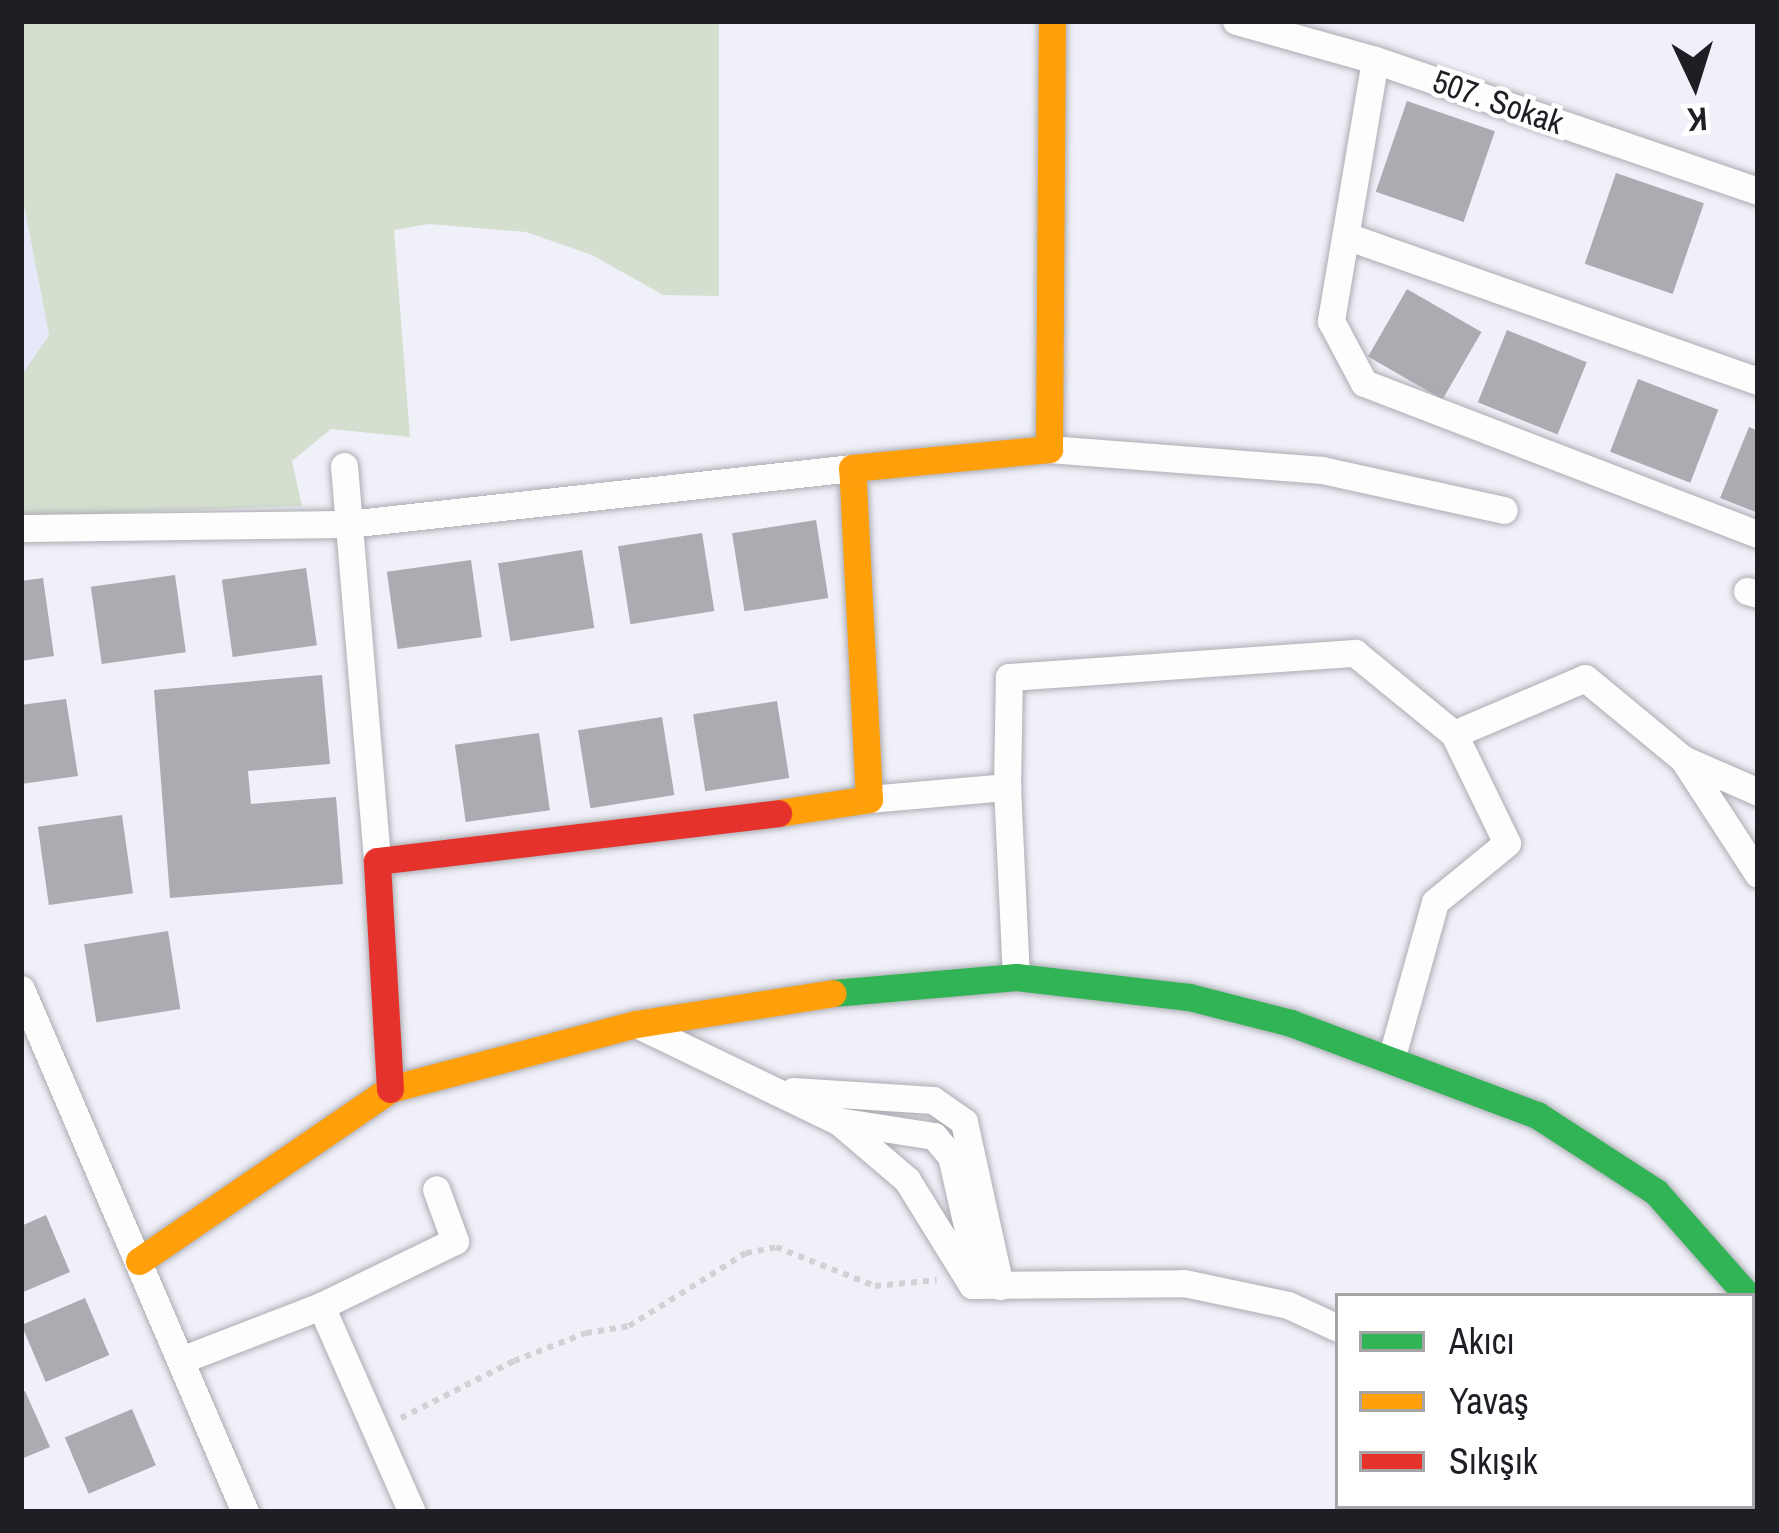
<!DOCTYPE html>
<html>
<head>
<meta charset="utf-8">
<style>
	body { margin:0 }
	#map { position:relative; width:1779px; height:1533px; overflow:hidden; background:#f0f1f8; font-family:"Archivo Narrow",sans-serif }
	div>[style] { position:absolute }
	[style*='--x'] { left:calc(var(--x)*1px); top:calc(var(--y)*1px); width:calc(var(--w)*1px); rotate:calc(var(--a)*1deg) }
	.built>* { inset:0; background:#e6e9f9 }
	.green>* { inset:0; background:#d4dfd0 }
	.building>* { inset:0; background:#abacb2; transform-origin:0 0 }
	.path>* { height:6px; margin-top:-3px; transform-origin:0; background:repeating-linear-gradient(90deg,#d2d2d4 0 6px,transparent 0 12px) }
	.roads { filter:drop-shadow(0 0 3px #acadb3) drop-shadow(0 0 3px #acadb3) }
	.street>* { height:27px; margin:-13.5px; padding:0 13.5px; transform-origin:13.5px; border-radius:13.5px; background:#fdfdfe }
	.fast>* { height:27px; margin:-13.5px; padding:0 13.5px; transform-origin:13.5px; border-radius:13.5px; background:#30b455 }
	.slow>* { height:27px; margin:-13.5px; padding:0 13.5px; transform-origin:13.5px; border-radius:13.5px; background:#ff9f0a }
	.jam>* { height:27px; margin:-13.5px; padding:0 13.5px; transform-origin:13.5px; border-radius:13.5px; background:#e5322d }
	span { translate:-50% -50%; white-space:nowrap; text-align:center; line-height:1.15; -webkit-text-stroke:9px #fff; paint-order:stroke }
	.street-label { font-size:33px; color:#1d1f25 }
	.frame { position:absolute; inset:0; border:24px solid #1d1f25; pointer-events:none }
	.legend { position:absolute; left:1335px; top:1293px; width:420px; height:216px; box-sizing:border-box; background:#fff; border:3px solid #a5a5a8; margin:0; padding:15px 21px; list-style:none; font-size:36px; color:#1d1f25 }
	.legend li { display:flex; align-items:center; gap:24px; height:60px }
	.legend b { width:60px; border:3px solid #a5a5a8 }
	.north { position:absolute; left:1635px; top:24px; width:120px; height:120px; -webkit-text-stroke:9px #fff; paint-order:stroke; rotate:176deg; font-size:33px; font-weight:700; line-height:48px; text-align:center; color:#1d1f25 }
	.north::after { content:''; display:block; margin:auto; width:42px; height:54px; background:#1d1f25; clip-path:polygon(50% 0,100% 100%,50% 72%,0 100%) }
</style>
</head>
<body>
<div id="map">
	<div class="built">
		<i style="clip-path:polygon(21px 189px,49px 335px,21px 376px)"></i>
	</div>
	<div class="green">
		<i style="clip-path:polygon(22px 21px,719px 21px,719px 296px,663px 295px,592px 255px,526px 232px,429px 224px,394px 230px,410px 437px,331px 429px,292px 461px,302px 506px,21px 516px,21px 376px,49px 335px,21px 189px)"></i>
	</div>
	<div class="building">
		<i style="left:1407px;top:101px;width:93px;height:96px;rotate:19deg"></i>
		<i style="left:1616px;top:173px;width:93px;height:96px;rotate:19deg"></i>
		<i style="left:1407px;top:289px;width:86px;height:78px;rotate:30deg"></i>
		<i style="left:1507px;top:330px;width:86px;height:78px;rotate:22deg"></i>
		<i style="left:1638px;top:379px;width:86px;height:78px;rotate:21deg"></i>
		<i style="clip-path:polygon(1749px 427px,1758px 431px,1758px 513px,1720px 498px)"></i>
		<i style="left:816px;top:520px;width:79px;height:85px;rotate:81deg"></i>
		<i style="left:702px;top:533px;width:79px;height:85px;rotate:81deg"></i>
		<i style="left:582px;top:550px;width:79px;height:85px;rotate:81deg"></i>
		<i style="left:471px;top:560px;width:78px;height:85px;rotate:82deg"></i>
		<i style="left:306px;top:568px;width:78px;height:85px;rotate:82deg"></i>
		<i style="left:175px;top:575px;width:78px;height:85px;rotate:82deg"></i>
		<i style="clip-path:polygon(43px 578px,54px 656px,21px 661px,21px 581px)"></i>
		<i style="clip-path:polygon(322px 675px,330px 764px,248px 771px,251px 804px,336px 797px,343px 884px,170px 898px,154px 690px)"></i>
		<i style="clip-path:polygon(66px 699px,78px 776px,21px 784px,21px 705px)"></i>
		<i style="left:777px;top:701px;width:78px;height:85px;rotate:81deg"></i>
		<i style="left:662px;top:717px;width:79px;height:85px;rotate:81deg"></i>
		<i style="left:539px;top:733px;width:78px;height:85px;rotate:82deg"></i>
		<i style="left:122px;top:815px;width:79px;height:85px;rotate:82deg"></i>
		<i style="left:168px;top:931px;width:79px;height:85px;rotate:81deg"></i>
		<i style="clip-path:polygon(46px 1215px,70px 1272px,21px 1293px,21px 1226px)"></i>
		<i style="left:85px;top:1298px;width:62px;height:69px;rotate:67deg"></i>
		<i style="clip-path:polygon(25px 1391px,50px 1447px,21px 1459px,21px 1392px)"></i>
		<i style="left:132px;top:1409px;width:61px;height:73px;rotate:67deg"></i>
		<i style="clip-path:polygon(1752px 1445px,1758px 1457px,1752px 1488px)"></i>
	</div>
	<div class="path">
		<i style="--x:401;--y:1418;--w:127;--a:-26.8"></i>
		<i style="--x:514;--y:1361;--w:77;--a:-21.3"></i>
		<i style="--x:586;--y:1333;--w:44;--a:-9.2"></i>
		<i style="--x:629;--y:1326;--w:138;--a:-32"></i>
		<i style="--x:746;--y:1253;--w:31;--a:-11"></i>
		<i style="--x:776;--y:1247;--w:106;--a:21.5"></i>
		<i style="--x:875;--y:1286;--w:62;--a:-5.5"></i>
	</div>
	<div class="roads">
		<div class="street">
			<i style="--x:1236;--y:21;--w:144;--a:15.7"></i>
			<i style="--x:1375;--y:60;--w:405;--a:18.9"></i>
			<i style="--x:1375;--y:60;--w:265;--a:99.6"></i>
			<i style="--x:1331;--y:321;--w:70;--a:62"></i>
			<i style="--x:1364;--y:383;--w:422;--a:21"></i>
			<i style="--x:1349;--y:237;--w:434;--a:19.4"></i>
			<i style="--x:1049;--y:449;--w:274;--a:4.4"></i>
			<i style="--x:1322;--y:470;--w:186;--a:12.4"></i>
			<i style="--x:344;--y:466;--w:396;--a:85.2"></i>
			<i style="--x:21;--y:528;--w:327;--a:-0.7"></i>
			<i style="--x:348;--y:524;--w:507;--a:-6.34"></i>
			<i style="--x:1747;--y:591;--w:11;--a:15"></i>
			<i style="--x:1454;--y:734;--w:142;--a:-23.1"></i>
			<i style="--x:1585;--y:678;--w:127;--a:39.6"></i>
			<i style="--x:1683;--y:759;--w:137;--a:56.9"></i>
			<i style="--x:1683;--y:759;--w:82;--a:23.7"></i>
			<i style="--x:1007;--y:787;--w:110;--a:-89"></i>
			<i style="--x:1009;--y:677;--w:347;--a:-4"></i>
			<i style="--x:1355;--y:653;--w:128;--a:39.3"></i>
			<i style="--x:1454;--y:734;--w:121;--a:64.1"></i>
			<i style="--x:1507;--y:843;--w:93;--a:140.7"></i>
			<i style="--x:1435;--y:902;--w:160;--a:105.6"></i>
			<i style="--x:869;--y:799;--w:139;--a:-5"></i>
			<i style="--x:1007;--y:787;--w:190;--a:87.3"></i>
			<i style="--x:21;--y:989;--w:569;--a:66.81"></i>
			<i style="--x:636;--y:1024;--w:224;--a:25.7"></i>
			<i style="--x:838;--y:1121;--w:91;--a:40.5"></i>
			<i style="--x:907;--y:1180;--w:123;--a:58.2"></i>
			<i style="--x:972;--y:1285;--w:212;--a:-0.5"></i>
			<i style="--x:1184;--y:1283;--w:106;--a:11.9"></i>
			<i style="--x:1288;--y:1305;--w:55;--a:24.7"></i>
			<i style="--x:793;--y:1091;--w:140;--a:3.7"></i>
			<i style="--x:933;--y:1100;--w:38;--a:35"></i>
			<i style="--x:964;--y:1122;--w:168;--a:77.6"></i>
			<i style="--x:838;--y:1121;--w:97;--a:8.9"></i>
			<i style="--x:934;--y:1136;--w:26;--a:50"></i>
			<i style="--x:951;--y:1156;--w:130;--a:77.1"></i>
			<i style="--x:321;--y:1306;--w:225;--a:66.2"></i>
			<i style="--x:1752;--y:1309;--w:19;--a:72"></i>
			<i style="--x:181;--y:1360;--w:150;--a:-21.1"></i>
			<i style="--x:321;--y:1306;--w:149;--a:-25.9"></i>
			<i style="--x:455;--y:1241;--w:55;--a:-110.1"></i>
			<i style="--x:1650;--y:1506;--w:6;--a:72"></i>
		</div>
		<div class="fast">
			<i style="--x:833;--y:993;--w:184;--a:-5"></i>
			<i style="--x:1016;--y:977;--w:174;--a:6.6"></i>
			<i style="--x:1189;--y:997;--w:105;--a:14.3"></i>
			<i style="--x:1291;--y:1023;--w:263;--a:20.5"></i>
			<i style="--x:1537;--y:1115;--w:142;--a:32.9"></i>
			<i style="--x:1656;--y:1192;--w:139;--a:48.5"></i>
		</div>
		<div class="slow">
			<i style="--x:778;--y:813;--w:92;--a:-8.7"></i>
			<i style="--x:869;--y:799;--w:331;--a:-92.9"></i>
			<i style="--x:852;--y:468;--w:198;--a:-5.5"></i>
			<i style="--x:1049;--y:449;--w:428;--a:-89.6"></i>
			<i style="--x:139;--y:1261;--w:304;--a:-34.4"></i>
			<i style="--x:390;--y:1089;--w:254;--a:-14.8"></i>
			<i style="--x:636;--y:1024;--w:199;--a:-8.9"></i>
		</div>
		<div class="jam">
			<i style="--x:390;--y:1089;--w:228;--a:-93.3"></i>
			<i style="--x:377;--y:861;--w:404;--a:-6.8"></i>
		</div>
	</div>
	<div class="street-label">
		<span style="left:1498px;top:102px;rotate:19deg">507. Sokak</span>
	</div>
	<div class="frame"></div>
	<ul class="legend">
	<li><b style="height:15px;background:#30b455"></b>Akıcı</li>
	<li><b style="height:15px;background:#ff9f0a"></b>Yavaş</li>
	<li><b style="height:15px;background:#e5322d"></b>Sıkışık</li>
	</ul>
	<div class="north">K</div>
</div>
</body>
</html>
